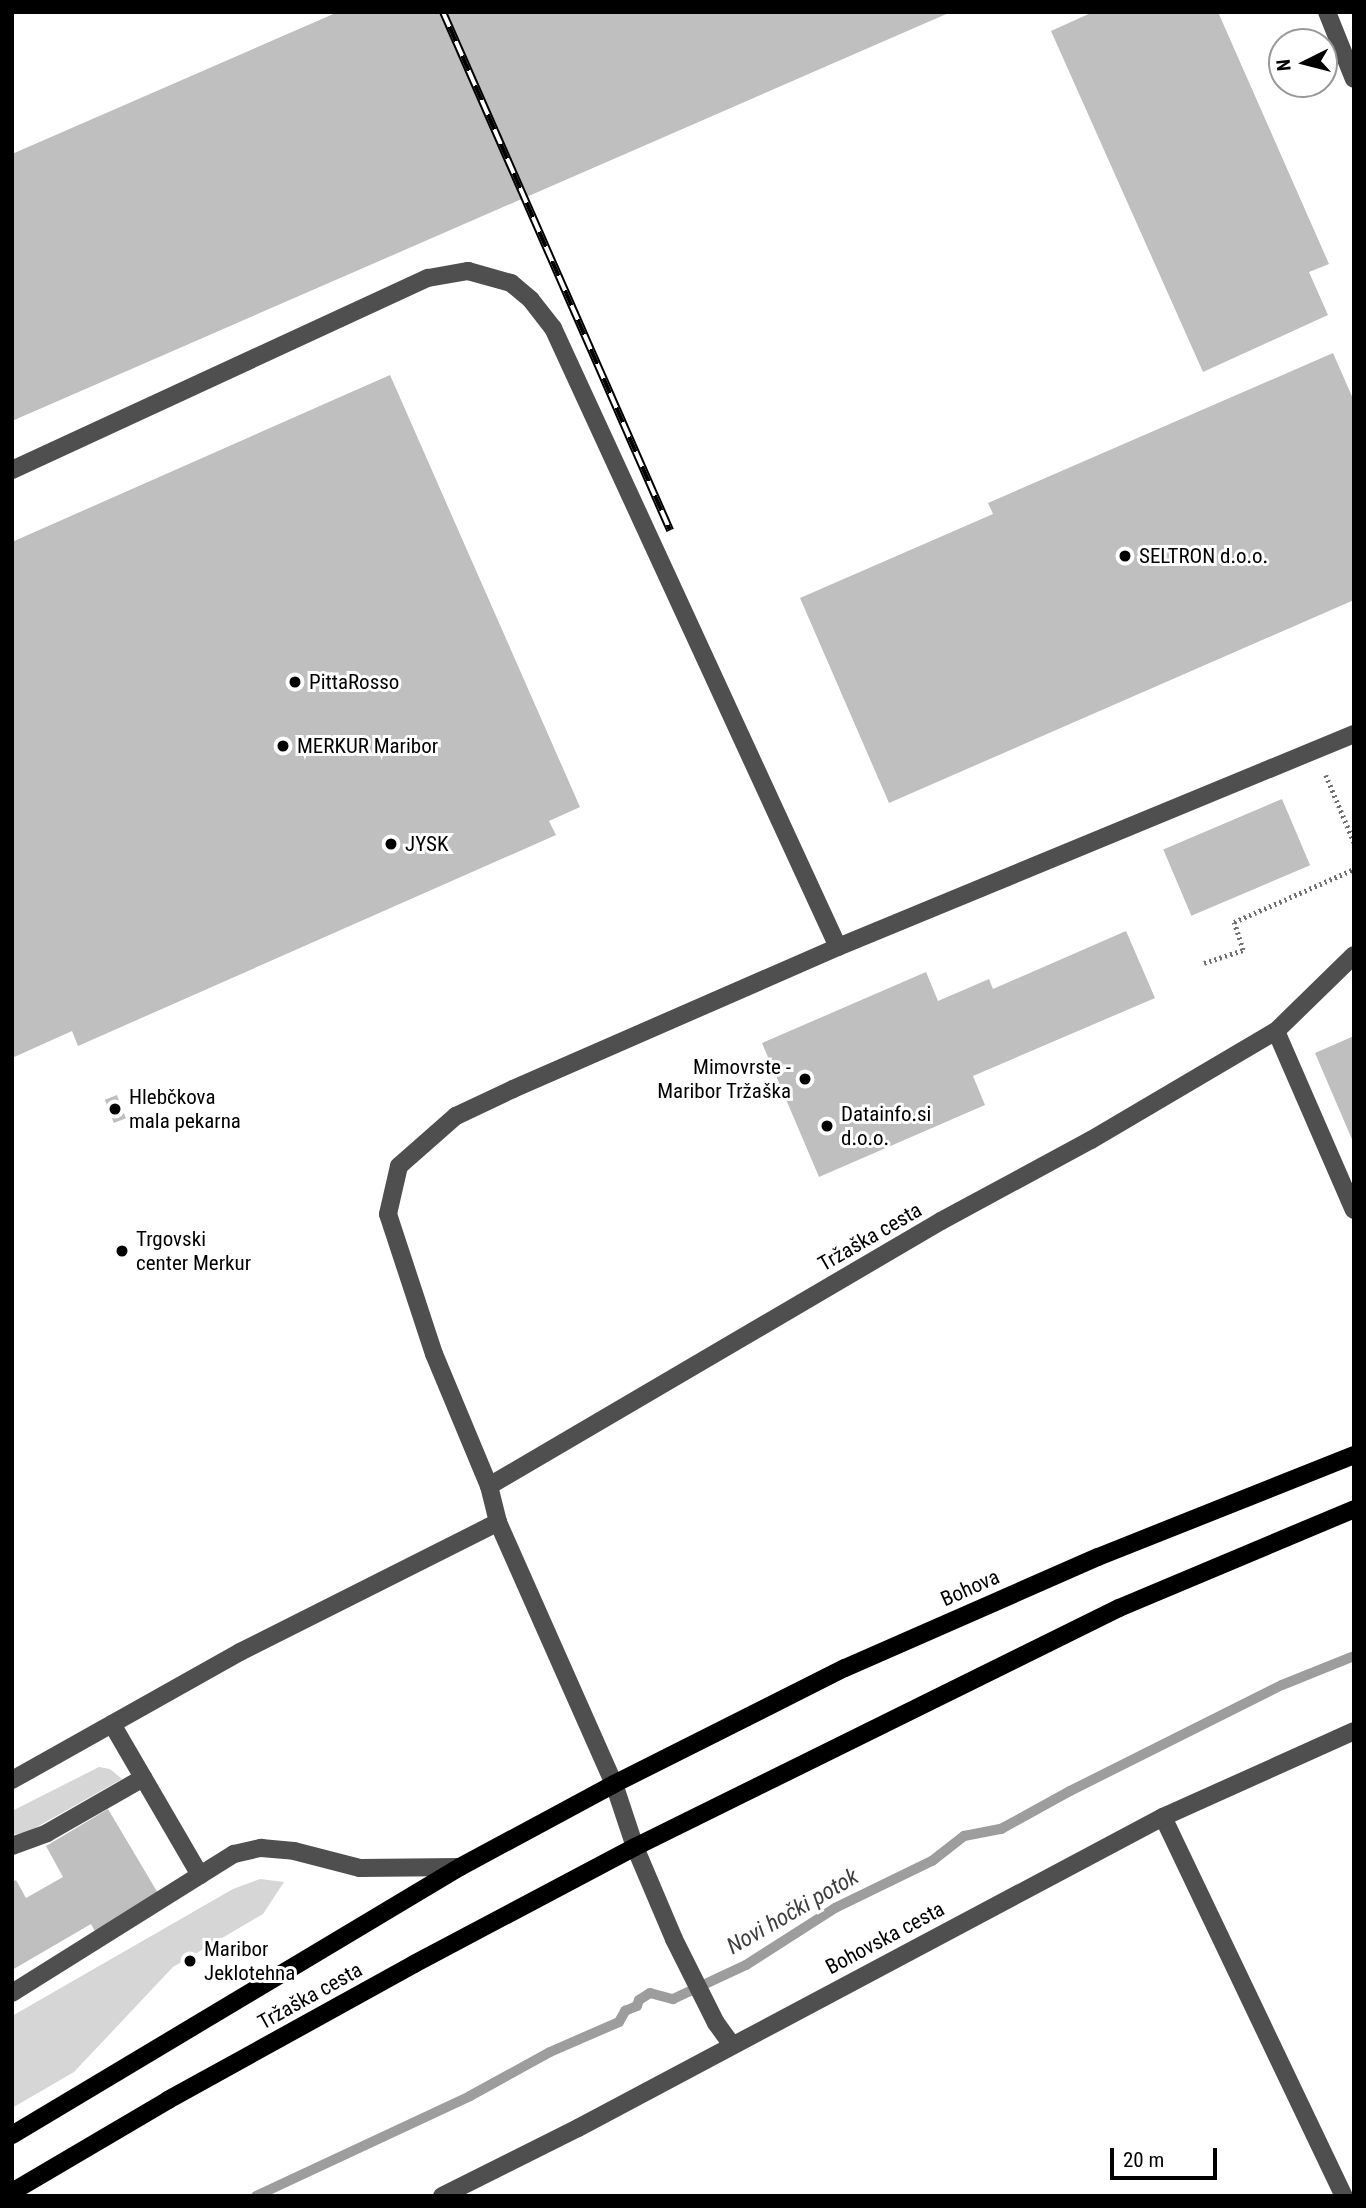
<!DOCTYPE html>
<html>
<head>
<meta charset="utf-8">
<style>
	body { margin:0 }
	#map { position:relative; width:1366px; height:2208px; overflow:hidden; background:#fff; font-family:"Roboto Condensed",sans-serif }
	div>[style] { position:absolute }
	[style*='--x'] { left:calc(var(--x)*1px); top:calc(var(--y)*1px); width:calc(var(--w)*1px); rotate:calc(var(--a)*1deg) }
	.green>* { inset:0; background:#d6d6d6 }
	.stream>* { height:10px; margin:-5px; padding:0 5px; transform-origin:5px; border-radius:5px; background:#9d9d9d }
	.building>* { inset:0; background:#bfbfbf; transform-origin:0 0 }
	.path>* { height:4.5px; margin-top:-2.25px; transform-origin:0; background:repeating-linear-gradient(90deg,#717171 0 2px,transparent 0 5.5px) }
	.minor>* { height:18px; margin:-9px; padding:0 9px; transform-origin:9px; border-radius:9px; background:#4f4f4f }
	.major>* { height:18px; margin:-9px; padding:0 9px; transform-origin:9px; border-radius:9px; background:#000 }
	.rail>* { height:8px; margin-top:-4px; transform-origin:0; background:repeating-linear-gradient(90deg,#fff 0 16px,#000 0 32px); box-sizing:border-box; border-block:2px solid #000 }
	.dots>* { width:19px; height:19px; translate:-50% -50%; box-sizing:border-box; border:4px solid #fff; border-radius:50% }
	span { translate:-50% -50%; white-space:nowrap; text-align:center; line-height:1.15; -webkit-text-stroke:6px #fff; paint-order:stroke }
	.poi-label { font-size:21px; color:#000 }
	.left { translate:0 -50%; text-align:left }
	.right { translate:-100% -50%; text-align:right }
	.street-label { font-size:21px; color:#000 }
	.water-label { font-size:23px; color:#3e3e3e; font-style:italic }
	.frame { position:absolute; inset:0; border:14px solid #000; pointer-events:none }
	.north { position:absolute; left:1268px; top:28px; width:70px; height:70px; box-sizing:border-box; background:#fff; border:2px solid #999; border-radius:50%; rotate:264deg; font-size:19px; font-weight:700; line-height:28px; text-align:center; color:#000 }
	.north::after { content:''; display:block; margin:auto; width:24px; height:32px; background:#000; clip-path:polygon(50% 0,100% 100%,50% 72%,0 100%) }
	.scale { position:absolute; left:1110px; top:2148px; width:107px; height:32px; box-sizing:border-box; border:4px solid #000; border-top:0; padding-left:9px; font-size:21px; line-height:24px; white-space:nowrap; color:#000; -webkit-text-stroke:5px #fff; paint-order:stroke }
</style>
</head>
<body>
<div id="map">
	<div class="green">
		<i style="clip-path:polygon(99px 1767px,110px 1769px,122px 1779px,28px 1832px,12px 1835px,12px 1811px)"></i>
		<i style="clip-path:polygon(260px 1879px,284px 1882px,263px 1914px,173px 1967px,74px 2072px,12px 2108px,12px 2016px,233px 1889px)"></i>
	</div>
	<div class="stream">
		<i style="--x:256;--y:2196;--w:236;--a:-25"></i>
		<i style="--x:470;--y:2096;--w:91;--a:-28.8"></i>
		<i style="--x:550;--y:2052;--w:75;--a:-23.5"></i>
		<i style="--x:619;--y:2022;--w:13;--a:-61"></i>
		<i style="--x:625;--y:2011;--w:13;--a:-23"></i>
		<i style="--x:637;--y:2006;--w:6;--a:-72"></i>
		<i style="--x:639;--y:2000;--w:13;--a:-32"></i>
		<i style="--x:650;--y:1993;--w:24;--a:15"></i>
		<i style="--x:673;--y:1999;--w:81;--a:-25"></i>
		<i style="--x:746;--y:1965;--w:106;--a:-32.6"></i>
		<i style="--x:835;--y:1908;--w:108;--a:-25.9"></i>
		<i style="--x:932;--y:1861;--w:41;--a:-38"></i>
		<i style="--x:964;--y:1836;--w:38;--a:-11"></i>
		<i style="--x:1001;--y:1829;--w:79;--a:-28.8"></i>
		<i style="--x:1070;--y:1791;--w:237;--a:-26.6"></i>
		<i style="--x:1282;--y:1685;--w:78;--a:-21.9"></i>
	</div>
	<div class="building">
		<i style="clip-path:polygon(338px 12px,951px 12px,12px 421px,12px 154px)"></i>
		<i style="clip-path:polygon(1093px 12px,1218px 12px,1329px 264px,1309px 272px,1328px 315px,1203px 372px,1051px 31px)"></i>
		<i style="clip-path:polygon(1333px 353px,1354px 401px,1354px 600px,889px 803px,800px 598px,993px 514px,988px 503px)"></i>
		<i style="clip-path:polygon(390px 375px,580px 807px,549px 821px,556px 835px,78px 1046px,72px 1031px,12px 1058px,12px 542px)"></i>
		<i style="left:1282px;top:799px;width:72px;height:129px;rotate:67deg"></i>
		<i style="clip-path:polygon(1126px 931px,1155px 998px,973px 1076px,985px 1105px,819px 1177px,762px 1043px,926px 972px,938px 1001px,989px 979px,993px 989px)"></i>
		<i style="clip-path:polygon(1354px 1036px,1354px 1144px,1315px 1053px)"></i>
		<i style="left:117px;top:1095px;width:25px;height:13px;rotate:69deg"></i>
		<i style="clip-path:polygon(108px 1809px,165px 1905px,102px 1944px,91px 1924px,12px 1970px,12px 1882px,16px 1880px,26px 1898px,63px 1877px,46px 1846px)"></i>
	</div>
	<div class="path">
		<i style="--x:1326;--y:775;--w:73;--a:67.3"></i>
		<i style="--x:1204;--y:963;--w:41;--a:-18.4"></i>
		<i style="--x:1243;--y:950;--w:29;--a:-108"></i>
		<i style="--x:1234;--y:922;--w:131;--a:-23.8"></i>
	</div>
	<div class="minor">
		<i style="--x:1327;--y:12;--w:72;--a:68.1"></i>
		<i style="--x:12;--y:470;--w:458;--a:-24.8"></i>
		<i style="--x:428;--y:278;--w:41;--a:-9.9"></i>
		<i style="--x:468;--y:271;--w:45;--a:15.6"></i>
		<i style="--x:511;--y:283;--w:26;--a:40"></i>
		<i style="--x:531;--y:300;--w:36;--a:52"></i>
		<i style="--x:553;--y:328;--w:681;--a:65.28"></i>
		<i style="--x:1354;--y:955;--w:109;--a:135.7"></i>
		<i style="--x:1276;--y:1031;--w:195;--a:66.5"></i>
		<i style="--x:489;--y:1486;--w:524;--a:-30.38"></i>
		<i style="--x:941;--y:1221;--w:170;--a:-28.4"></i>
		<i style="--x:1091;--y:1140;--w:215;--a:-30.5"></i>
		<i style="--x:112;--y:1724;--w:175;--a:59.8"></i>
		<i style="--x:12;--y:1780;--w:261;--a:-29.3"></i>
		<i style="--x:240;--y:1652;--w:289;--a:-26.7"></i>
		<i style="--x:1163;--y:1817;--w:420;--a:64.5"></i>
		<i style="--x:12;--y:1846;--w:37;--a:-20"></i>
		<i style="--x:47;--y:1833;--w:111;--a:-29.8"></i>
		<i style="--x:12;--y:1993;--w:262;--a:-32.1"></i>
		<i style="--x:234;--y:1854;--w:28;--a:-13"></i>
		<i style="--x:261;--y:1848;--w:33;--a:5"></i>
		<i style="--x:294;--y:1851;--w:68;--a:14.4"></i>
		<i style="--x:360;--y:1868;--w:100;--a:-0.6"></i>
		<i style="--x:732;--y:2045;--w:27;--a:-126"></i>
		<i style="--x:716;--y:2023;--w:94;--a:-116.6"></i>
		<i style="--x:674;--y:1939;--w:100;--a:-113"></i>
		<i style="--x:635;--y:1847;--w:66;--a:-108.4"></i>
		<i style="--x:614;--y:1784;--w:287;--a:-113.9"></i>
		<i style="--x:498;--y:1522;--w:37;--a:-104"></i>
		<i style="--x:489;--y:1486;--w:143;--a:-112.6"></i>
		<i style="--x:434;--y:1354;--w:147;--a:-108.2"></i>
		<i style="--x:388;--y:1214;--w:49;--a:-77.1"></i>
		<i style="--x:399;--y:1166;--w:76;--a:-41.3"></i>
		<i style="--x:456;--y:1116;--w:63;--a:-25.3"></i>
		<i style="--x:513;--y:1089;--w:355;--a:-23.6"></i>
		<i style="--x:838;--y:947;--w:558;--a:-22.43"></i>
		<i style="--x:442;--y:2196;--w:152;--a:-26.6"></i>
		<i style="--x:578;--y:2128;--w:663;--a:-28"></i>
		<i style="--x:1163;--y:1817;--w:209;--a:-24.2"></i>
	</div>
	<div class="major">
		<i style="--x:12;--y:2135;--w:522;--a:-30.89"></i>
		<i style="--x:460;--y:1867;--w:175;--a:-28.3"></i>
		<i style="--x:614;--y:1784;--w:258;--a:-26.7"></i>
		<i style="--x:845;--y:1668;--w:276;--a:-23.7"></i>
		<i style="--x:1098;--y:1557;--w:276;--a:-21.7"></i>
		<i style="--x:12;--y:2192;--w:181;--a:-30.5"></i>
		<i style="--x:168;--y:2100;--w:281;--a:-28.9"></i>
		<i style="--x:414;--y:1964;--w:250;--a:-27.9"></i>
		<i style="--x:635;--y:1847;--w:540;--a:-26.28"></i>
		<i style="--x:1119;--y:1608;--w:255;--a:-22.8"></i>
	</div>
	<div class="rail">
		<i style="--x:443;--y:12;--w:566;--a:66.34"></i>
	</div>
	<div class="dots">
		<i style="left:1125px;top:556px;background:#000"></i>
		<i style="left:295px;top:682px;background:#000"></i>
		<i style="left:283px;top:746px;background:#000"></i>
		<i style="left:391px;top:844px;background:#000"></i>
		<i style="left:805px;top:1079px;background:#000"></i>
		<i style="left:115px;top:1109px;background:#000"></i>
		<i style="left:827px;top:1126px;background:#000"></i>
		<i style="left:122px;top:1251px;background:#000"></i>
		<i style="left:190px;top:1961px;background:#000"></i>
	</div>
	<div class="poi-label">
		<span class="left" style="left:1139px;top:556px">SELTRON d.o.o.</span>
		<span class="left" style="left:309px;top:682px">PittaRosso</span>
		<span class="left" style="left:297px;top:746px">MERKUR Maribor</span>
		<span class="left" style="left:405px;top:844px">JYSK</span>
		<span class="right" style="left:791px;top:1079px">Mimovrste -<br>Maribor Tržaška</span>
		<span class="left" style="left:129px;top:1109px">Hlebčkova<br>mala pekarna</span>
		<span class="left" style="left:841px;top:1126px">Datainfo.si<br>d.o.o.</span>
		<span class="left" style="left:136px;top:1251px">Trgovski<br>center Merkur</span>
		<span class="left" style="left:204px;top:1961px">Maribor<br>Jeklotehna</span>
	</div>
	<div class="street-label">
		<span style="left:870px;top:1237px;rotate:-30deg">Tržaška cesta</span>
		<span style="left:970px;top:1588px;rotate:-24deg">Bohova</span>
		<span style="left:885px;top:1938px;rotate:-28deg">Bohovska cesta</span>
		<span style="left:310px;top:1996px;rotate:-29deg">Tržaška cesta</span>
	</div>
	<div class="water-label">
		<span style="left:793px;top:1912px;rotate:-30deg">Novi hočki potok</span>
	</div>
	<div class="frame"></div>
	<div class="north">N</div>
	<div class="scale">20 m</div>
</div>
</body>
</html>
